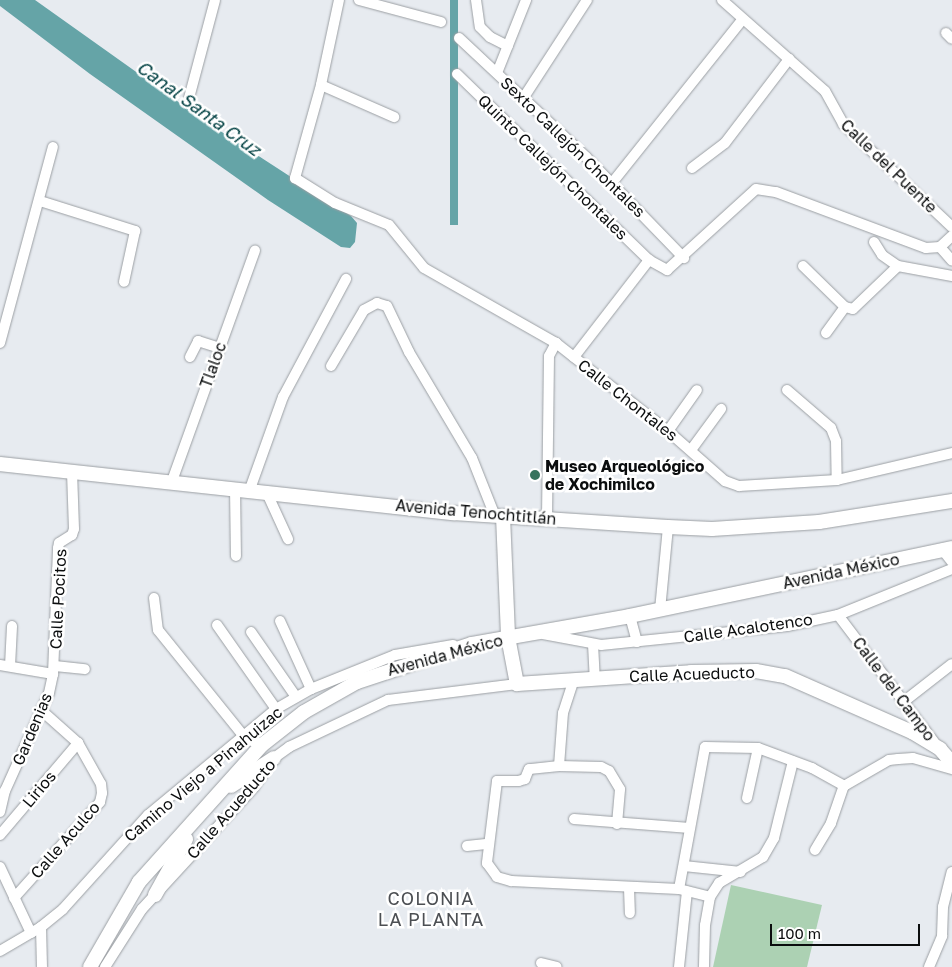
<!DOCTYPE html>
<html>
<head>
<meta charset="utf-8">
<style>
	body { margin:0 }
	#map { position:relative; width:952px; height:967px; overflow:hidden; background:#e7ebf0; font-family:"Golos Text",sans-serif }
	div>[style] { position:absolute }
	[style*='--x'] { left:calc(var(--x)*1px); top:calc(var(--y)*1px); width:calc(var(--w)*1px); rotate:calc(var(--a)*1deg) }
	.green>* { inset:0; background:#acd1b3 }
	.water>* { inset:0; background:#65a4a7; transform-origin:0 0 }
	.roads { filter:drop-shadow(0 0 1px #9b9fa3) drop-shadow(0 0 1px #9b9fa3) }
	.street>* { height:10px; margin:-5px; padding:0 5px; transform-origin:5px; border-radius:5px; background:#fff }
	.secondary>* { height:14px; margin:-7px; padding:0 7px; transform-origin:7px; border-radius:7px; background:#fff }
	.dots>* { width:14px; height:14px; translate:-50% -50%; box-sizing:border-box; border:2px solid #fff; border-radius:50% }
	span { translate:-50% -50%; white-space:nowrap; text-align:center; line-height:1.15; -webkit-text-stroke:5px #fff; paint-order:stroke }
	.street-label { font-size:16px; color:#0b0d0e }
	.poi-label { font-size:16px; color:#0b0d0e; font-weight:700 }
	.left { translate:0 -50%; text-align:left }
	.water-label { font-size:18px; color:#034244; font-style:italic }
	.neighbourhood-label { font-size:18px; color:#4c4f53; letter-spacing:1px }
	.scale { position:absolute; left:770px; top:924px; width:150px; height:22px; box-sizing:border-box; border:2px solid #0b0d0e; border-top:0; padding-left:6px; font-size:15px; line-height:18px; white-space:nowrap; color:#0b0d0e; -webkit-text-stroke:4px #fff; paint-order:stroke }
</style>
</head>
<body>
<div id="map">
	<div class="green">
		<i style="clip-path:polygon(731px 885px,822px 905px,807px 967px,713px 967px)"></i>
	</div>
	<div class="water">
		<i style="clip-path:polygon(0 0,35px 0,208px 123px,351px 216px,357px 223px,355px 242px,350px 248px,341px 247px,268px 200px,90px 74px,0 6px)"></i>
		<i style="left:450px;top:0;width:8px;height:225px"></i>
	</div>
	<div class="roads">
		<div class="street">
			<i style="--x:339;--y:0;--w:87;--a:102"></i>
			<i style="--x:321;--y:85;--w:97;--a:105.6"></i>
			<i style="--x:295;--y:178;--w:47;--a:32"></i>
			<i style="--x:335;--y:203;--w:58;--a:22.2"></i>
			<i style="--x:389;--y:225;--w:55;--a:50.9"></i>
			<i style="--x:424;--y:268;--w:152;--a:29.6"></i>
			<i style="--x:556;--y:343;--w:142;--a:38.2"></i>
			<i style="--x:668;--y:431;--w:76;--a:41.3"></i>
			<i style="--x:725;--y:481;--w:15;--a:20"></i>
			<i style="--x:739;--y:486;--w:98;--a:-3.5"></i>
			<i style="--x:837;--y:480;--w:118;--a:-13.2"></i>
			<i style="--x:359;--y:0;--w:85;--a:15"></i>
			<i style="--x:476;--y:0;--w:27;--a:82"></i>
			<i style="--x:480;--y:27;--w:14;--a:45"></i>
			<i style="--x:490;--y:37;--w:20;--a:27"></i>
			<i style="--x:722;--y:0;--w:137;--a:41.5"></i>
			<i style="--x:825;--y:91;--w:38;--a:61"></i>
			<i style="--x:843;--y:124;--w:150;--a:43.4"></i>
			<i style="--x:946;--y:33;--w:8;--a:45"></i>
			<i style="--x:459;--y:38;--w:174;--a:43.1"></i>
			<i style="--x:586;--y:157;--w:141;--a:45.9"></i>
			<i style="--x:497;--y:73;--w:79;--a:-68.3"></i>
			<i style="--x:457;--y:74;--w:267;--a:44.1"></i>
			<i style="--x:649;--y:260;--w:21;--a:29"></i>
			<i style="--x:667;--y:270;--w:120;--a:-42.3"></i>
			<i style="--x:756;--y:189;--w:20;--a:9"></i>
			<i style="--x:776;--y:192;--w:160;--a:20.5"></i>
			<i style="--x:926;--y:248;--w:14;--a:-4"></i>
			<i style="--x:321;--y:85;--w:80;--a:23.7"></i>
			<i style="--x:524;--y:97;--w:116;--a:-57"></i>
			<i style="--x:189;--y:98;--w:101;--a:-75.1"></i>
			<i style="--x:692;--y:168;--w:41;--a:-37.1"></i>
			<i style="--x:725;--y:143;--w:106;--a:-52.7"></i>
			<i style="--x:612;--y:183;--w:208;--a:-51.4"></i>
			<i style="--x:40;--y:201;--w:100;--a:17.5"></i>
			<i style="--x:135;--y:231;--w:52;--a:102.2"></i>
			<i style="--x:874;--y:242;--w:15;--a:58"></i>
			<i style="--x:882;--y:255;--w:19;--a:35"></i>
			<i style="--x:898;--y:266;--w:55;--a:10.5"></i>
			<i style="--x:940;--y:247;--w:18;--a:49"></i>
			<i style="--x:940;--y:247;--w:16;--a:-43"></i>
			<i style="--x:803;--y:266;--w:59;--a:44.3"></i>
			<i style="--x:845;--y:307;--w:8;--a:14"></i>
			<i style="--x:853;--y:309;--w:62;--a:-43.7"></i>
			<i style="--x:826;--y:333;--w:32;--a:-54"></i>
			<i style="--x:0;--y:343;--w:203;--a:-74.9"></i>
			<i style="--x:190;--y:357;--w:18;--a:-63"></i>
			<i style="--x:198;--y:341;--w:22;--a:18"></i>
			<i style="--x:574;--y:357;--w:123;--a:-52.3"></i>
			<i style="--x:331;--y:366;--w:65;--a:-59.5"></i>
			<i style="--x:364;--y:310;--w:15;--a:-28"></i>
			<i style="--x:377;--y:303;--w:10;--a:17"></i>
			<i style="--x:387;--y:306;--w:51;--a:64.4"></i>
			<i style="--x:409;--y:352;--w:123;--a:59.3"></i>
			<i style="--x:472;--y:458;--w:62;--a:68.4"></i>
			<i style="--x:787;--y:390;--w:58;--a:40.8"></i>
			<i style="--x:831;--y:428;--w:14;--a:69"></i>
			<i style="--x:836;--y:441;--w:39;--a:89"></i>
			<i style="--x:668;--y:431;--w:50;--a:-54.7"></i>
			<i style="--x:691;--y:450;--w:51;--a:-53.8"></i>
			<i style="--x:172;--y:481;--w:245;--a:-70.2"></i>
			<i style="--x:235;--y:488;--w:68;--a:89.2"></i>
			<i style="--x:250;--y:489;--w:98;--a:-70.3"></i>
			<i style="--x:283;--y:397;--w:134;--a:-61.9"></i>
			<i style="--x:266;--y:491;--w:53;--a:65.4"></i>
			<i style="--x:547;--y:519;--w:163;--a:-89.3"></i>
			<i style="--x:549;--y:356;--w:15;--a:-62"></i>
			<i style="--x:942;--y:549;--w:16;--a:52"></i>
			<i style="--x:154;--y:598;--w:32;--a:83"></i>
			<i style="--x:158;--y:630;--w:139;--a:51.1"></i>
			<i style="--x:245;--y:738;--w:18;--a:22"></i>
			<i style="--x:660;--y:610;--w:83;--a:-84.5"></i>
			<i style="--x:838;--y:615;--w:159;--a:52.9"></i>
			<i style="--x:630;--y:616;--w:27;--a:75"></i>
			<i style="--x:280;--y:621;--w:75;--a:65.5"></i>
			<i style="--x:217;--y:625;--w:103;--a:54.9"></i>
			<i style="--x:251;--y:632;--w:79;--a:55.3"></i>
			<i style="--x:543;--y:634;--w:59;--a:10.7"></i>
			<i style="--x:601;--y:645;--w:187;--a:-5.8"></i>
			<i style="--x:787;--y:626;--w:52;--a:-12.2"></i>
			<i style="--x:838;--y:615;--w:123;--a:-22"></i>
			<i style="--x:593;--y:644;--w:34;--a:87"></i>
			<i style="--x:0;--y:665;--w:54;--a:9.6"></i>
			<i style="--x:10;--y:666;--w:40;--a:-87.1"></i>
			<i style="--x:55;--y:666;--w:30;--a:6"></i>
			<i style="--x:902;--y:703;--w:63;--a:-38"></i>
			<i style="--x:559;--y:766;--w:53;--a:-85.7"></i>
			<i style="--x:563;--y:713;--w:35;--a:-72"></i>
			<i style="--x:747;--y:798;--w:51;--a:-77.6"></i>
			<i style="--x:0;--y:812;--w:22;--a:-77"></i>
			<i style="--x:5;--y:791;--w:107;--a:-65.8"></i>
			<i style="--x:49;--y:693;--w:19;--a:-78"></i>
			<i style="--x:53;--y:674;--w:126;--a:-87.7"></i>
			<i style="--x:58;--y:548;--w:5;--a:-79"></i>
			<i style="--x:59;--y:543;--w:15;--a:-32"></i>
			<i style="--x:72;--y:535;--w:6;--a:-72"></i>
			<i style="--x:74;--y:529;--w:58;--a:-92"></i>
			<i style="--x:574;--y:819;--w:116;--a:4.4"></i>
			<i style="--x:617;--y:824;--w:35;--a:-85"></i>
			<i style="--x:620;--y:789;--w:21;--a:-121"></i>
			<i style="--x:609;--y:771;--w:9;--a:-153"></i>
			<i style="--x:601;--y:767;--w:42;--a:-178.6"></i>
			<i style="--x:559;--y:766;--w:30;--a:174"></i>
			<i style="--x:529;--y:769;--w:11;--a:112"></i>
			<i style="--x:525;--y:779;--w:6;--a:162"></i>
			<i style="--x:519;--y:781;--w:22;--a:180"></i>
			<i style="--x:497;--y:781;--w:83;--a:97"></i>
			<i style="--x:487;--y:863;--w:17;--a:54"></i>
			<i style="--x:497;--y:877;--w:15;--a:16"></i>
			<i style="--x:511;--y:881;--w:168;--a:2.7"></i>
			<i style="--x:679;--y:889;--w:32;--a:14"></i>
			<i style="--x:710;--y:897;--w:28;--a:100"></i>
			<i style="--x:705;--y:925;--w:42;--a:91.4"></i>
			<i style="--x:0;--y:835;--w:121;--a:-49.7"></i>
			<i style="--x:467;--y:846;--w:19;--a:-6"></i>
			<i style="--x:815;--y:850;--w:31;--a:-59"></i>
			<i style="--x:831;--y:823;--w:39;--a:-71"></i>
			<i style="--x:684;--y:866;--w:57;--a:6"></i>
			<i style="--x:0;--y:867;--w:73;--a:64.8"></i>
			<i style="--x:629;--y:888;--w:25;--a:88"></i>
			<i style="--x:679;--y:889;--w:144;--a:-79.6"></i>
			<i style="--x:705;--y:747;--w:53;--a:1.1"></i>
			<i style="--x:758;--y:748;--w:58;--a:20.3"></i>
			<i style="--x:812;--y:768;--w:37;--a:29"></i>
			<i style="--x:844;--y:786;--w:52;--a:-30"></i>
			<i style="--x:889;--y:760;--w:9;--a:-6"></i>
			<i style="--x:898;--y:759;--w:15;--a:-4"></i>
			<i style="--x:913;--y:758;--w:41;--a:15.8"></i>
			<i style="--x:710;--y:897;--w:17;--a:-57"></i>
			<i style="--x:719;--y:883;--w:51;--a:-30.6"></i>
			<i style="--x:763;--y:857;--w:22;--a:-60"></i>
			<i style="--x:774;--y:838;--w:79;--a:-76.1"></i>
			<i style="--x:14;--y:898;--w:129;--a:-48.1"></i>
			<i style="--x:100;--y:802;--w:9;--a:-77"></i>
			<i style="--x:102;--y:793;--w:9;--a:-96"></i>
			<i style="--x:101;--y:784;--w:47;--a:-119.3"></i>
			<i style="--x:78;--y:743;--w:50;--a:-138.3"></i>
			<i style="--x:41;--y:927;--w:40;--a:88.6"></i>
			<i style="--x:0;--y:951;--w:48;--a:-30.3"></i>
			<i style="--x:41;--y:927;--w:28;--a:-39"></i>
			<i style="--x:63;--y:909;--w:127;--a:-47.9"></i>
			<i style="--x:148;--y:815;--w:166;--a:-39.6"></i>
			<i style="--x:276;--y:709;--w:40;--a:-29.7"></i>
			<i style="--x:311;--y:689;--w:91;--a:-22"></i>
			<i style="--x:395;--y:655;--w:59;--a:-9.8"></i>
			<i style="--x:541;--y:963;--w:16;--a:14"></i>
			<i style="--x:105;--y:967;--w:69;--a:-57.5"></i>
			<i style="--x:142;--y:909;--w:166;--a:-47.4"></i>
			<i style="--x:254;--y:787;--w:35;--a:-55"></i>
			<i style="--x:274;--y:758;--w:19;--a:-36"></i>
			<i style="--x:289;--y:747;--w:110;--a:-25.4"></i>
			<i style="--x:388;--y:700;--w:130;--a:-7.1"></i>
			<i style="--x:679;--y:967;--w:76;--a:-84"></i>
			<i style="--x:929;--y:967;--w:34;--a:-67"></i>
			<i style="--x:942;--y:936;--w:29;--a:-88"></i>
			<i style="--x:943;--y:907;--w:36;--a:-76"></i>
		</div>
		<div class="secondary">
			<i style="--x:0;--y:464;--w:456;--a:6.2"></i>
			<i style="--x:453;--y:513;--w:215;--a:3.7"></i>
			<i style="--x:668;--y:527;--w:44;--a:2.6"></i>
			<i style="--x:712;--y:529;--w:107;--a:-3.7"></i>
			<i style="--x:819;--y:522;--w:135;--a:-9"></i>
			<i style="--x:503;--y:516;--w:121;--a:87.6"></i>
			<i style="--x:508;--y:637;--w:48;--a:79.2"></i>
			<i style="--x:517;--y:684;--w:174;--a:-3.9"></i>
			<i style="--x:691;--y:672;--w:65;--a:-0.9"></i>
			<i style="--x:756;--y:671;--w:29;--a:10"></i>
			<i style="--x:785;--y:676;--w:139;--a:23.8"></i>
			<i style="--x:912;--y:732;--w:33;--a:31"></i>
			<i style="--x:940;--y:749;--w:18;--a:49"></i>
			<i style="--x:231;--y:786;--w:51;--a:-33.1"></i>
			<i style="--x:155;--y:895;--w:64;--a:-61"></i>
			<i style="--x:90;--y:967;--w:98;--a:-60"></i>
			<i style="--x:139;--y:882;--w:184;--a:-48.1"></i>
			<i style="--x:262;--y:745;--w:53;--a:-38.2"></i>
			<i style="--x:304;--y:712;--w:61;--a:-29.5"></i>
			<i style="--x:357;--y:682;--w:121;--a:-18.3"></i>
			<i style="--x:472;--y:644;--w:160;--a:-10"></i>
			<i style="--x:630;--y:616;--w:329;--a:-11.9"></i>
		</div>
	</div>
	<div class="dots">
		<i style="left:535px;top:475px;background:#37735d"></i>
	</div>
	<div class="street-label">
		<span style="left:573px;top:147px;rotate:44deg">Sexto Callejón Chontales</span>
		<span style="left:889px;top:166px;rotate:44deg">Calle del Puente</span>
		<span style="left:553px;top:167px;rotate:44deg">Quinto Callejón Chontales</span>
		<span style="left:213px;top:365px;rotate:-70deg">Tlaloc</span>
		<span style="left:628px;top:400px;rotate:38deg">Calle Chontales</span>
		<span style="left:476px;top:512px;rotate:5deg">Avenida Tenochtitlán</span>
		<span style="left:841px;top:571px;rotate:-12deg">Avenida México</span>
		<span style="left:58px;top:599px;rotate:-87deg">Calle Pocitos</span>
		<span style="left:748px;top:628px;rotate:-8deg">Calle Acalotenco</span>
		<span style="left:445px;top:655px;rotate:-15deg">Avenida México</span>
		<span style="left:692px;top:674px;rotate:-2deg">Calle Acueducto</span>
		<span style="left:894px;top:689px;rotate:53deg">Calle del Campo</span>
		<span style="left:32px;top:729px;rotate:-67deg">Gardenias</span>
		<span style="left:203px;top:774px;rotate:-40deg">Camino Viejo a Pinahuizac</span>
		<span style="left:39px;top:789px;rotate:-50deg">Lirios</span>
		<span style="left:231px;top:809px;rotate:-49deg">Calle Acueducto</span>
		<span style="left:65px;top:840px;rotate:-49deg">Calle Aculco</span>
	</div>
	<div class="poi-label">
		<span class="left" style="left:545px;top:475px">Museo Arqueológico<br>de Xochimilco</span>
	</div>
	<div class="water-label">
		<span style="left:199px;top:108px;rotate:36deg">Canal Santa Cruz</span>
	</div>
	<div class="neighbourhood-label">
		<span style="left:431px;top:909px">COLONIA<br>LA PLANTA</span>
	</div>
	<div class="scale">100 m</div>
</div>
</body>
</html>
